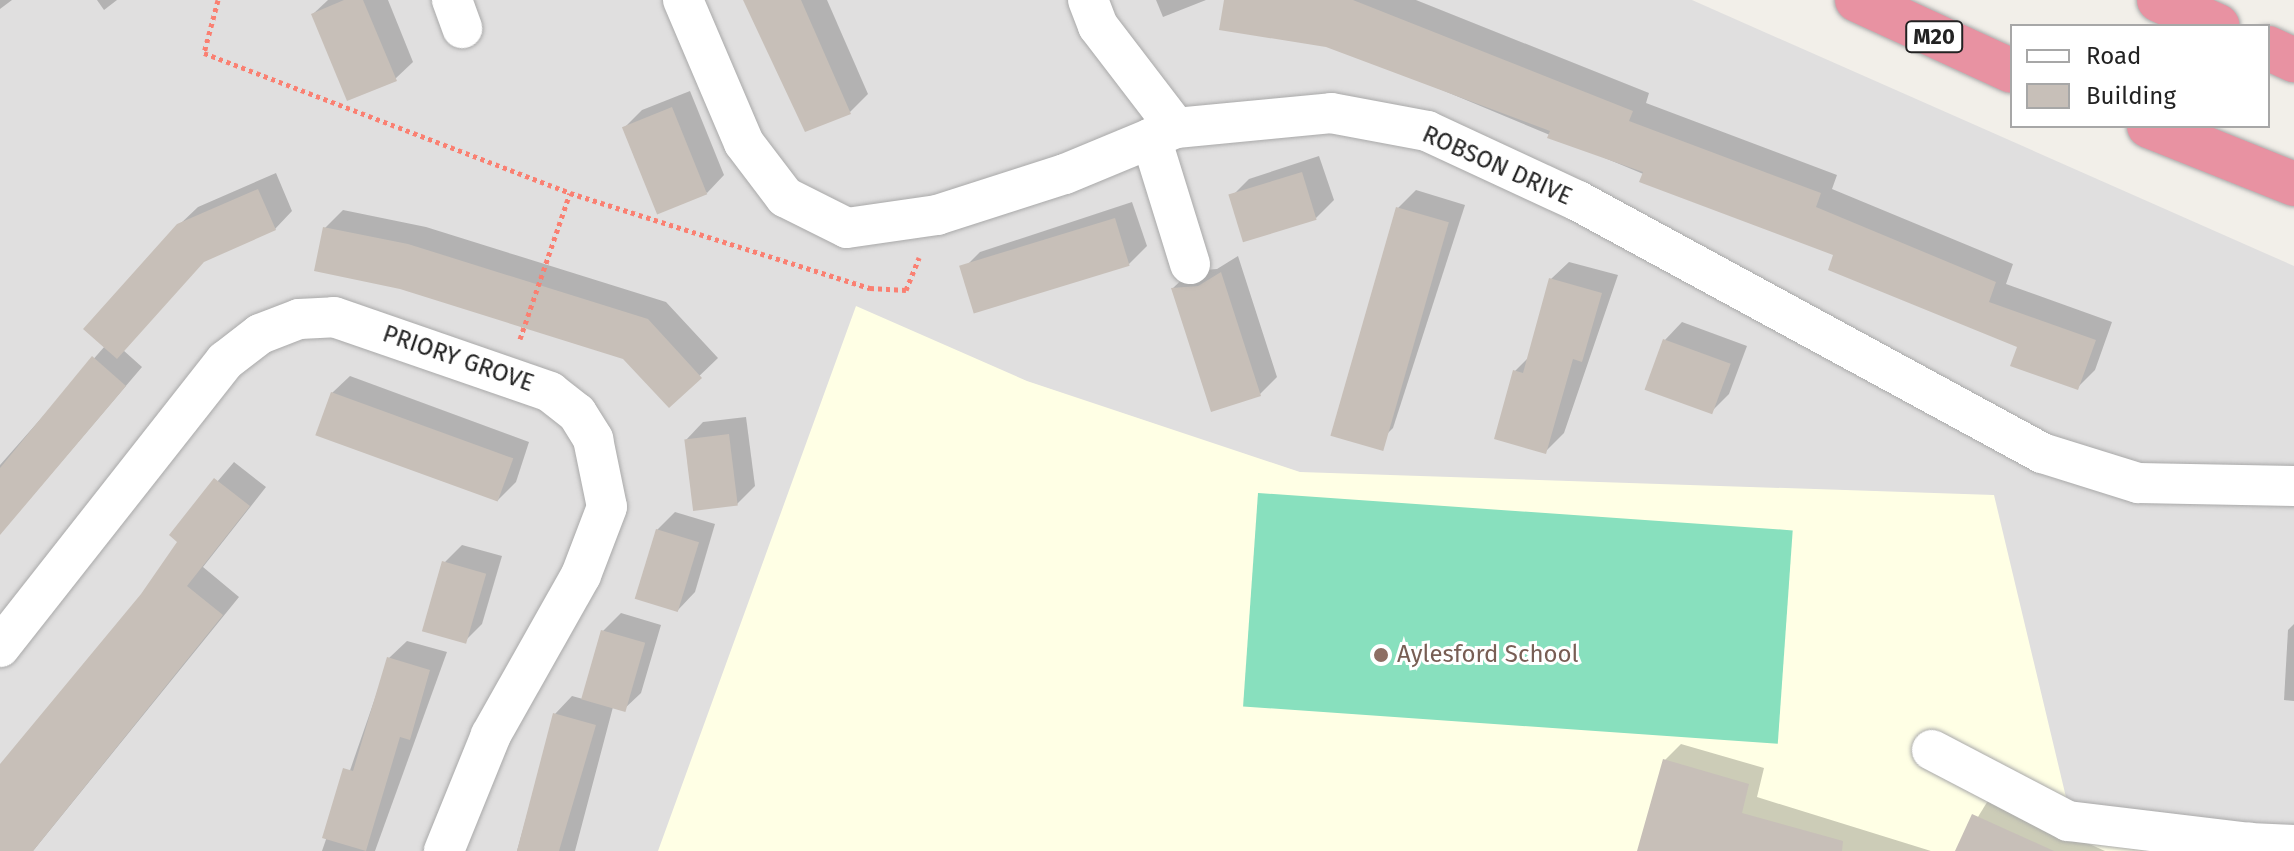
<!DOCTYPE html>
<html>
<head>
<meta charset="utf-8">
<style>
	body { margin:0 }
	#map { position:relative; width:2294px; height:851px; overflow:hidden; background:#f2efe9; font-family:"Fira Sans",sans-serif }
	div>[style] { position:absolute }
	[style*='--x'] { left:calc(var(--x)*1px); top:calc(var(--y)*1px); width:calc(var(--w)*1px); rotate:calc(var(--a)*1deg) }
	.residential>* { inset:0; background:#e0dfdf }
	.education>* { inset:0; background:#ffffe5 }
	.pitch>* { inset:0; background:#88e0be; transform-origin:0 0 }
	.shadow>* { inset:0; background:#0003 }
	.building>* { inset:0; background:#c7bfb8; transform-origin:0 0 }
	.path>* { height:5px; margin-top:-2.5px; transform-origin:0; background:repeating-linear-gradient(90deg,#fa8072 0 4px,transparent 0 8px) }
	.roads { filter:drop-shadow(0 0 2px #a9a9a9) drop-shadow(0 0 2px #a9a9a9) }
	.minor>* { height:40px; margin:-20px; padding:0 20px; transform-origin:20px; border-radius:20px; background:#fff }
	.highway>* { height:44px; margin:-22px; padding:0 22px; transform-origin:22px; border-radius:22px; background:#e892a2 }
	.dots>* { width:22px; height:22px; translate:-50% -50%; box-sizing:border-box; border:4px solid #fff; border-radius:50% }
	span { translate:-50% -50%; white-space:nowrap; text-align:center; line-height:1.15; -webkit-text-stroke:6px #fff; paint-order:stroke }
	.shield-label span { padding:2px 6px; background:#fff; border:2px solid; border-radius:6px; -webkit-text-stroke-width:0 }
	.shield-label { font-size:22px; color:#222; font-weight:700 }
	.street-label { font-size:24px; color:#222 }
	.education-label { font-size:24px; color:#785e54 }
	.left { translate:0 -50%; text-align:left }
	.legend { position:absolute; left:2010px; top:24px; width:260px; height:104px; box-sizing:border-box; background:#fff; border:2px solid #a7a7a7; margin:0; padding:10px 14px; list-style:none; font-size:24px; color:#222 }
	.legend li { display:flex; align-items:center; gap:16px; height:40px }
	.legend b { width:40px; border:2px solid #a7a7a7 }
</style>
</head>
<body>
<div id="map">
	<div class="residential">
		<i style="clip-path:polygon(0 0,1692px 0,2294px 266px,2294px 851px,0 851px)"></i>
	</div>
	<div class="education">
		<i style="clip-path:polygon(856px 306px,1027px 381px,1300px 472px,1994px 495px,2070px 814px,2294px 851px,658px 851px)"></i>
	</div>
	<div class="pitch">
		<i style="left:1258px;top:493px;width:536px;height:214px;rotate:4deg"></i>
	</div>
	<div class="shadow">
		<i style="clip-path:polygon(0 0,12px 0,0 9px)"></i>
		<i style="clip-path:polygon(97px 0,117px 0,104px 10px)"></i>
		<i style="clip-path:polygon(328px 0,388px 0,413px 62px,395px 79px,313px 14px)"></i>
		<i style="clip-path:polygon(747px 0,827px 0,868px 94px,850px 112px,806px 130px)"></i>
		<i style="clip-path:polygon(1156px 0,1206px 0,1163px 17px)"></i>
		<i style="clip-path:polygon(1226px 0,1416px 0,1649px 93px,1646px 103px,1837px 175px,1832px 189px,2013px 264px,2006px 284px,2112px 322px,2095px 370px,2077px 388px,2020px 346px,1835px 254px)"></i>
		<i style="clip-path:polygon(690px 91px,724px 175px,707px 193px,624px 128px,642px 110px)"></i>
		<i style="clip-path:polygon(1319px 156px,1334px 200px,1316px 218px,1231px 197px,1249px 179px)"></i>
		<i style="clip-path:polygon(276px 173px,292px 211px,275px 229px,206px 258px,123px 350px,142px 367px,0 534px,0 465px,105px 346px,179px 225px,198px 207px)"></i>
		<i style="clip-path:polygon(1416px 190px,1465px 205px,1393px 428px,1375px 446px,1398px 208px)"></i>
		<i style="clip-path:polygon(1132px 202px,1147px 246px,1129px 264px,962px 270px,980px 252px)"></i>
		<i style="clip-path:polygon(343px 210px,426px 227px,666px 302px,718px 358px,669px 405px,625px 357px,325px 228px)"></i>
		<i style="clip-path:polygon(1238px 256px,1277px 377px,1260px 394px,1173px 288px,1191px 271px,1217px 269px)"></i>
		<i style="clip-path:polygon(1569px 262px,1618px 275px,1564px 433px,1546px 451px,1515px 371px,1529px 357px,1551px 279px)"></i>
		<i style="clip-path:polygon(1682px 322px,1747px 346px,1729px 394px,1711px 412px,1665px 340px)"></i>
		<i style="clip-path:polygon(350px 376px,529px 442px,516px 482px,498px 500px,332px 393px)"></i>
		<i style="clip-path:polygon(746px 417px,755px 486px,737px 504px,686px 440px,703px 422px)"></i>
		<i style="clip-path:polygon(234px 462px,266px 487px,203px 567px,239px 597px,33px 851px,0 851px,0 769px,142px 595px,180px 542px,172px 535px)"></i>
		<i style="clip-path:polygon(675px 512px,715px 524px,695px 592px,678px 610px,657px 530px)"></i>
		<i style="clip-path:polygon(462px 545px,502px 556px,482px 624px,464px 642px,444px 563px)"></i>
		<i style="clip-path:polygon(621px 613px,661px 625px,641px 693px,623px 710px,613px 707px,575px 851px,517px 851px,555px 714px,572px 696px,583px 699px,603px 631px)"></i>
		<i style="clip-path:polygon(2294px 624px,2294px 701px,2284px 700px,2288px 630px)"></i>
		<i style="clip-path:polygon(407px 641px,447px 652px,375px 851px,322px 851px,389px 658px)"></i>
		<i style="clip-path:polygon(1681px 744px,1764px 768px,1757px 797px,1931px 851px,1639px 851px,1665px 760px)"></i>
		<i style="clip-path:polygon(1989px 799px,2105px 851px,1957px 851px)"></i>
	</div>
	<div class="building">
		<i style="clip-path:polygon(344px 0,363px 0,397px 81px,347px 101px,311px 14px)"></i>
		<i style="clip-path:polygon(743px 0,801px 0,851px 114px,805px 132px)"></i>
		<i style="clip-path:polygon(1224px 0,1353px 0,1633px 111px,1629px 121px,1821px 193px,1816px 207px,1996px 282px,1989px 302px,2096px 340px,2078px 390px,2010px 366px,2017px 347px,1828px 270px,1833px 255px,1639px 182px,1643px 172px,1547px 138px,1550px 131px,1326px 47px,1219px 30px)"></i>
		<i style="left:672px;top:107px;width:94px;height:54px;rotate:68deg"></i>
		<i style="left:1302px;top:172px;width:50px;height:77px;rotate:73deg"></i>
		<i style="clip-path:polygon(258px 189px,276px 230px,204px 262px,117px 359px,83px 329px,177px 224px)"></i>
		<i style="left:1396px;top:207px;width:55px;height:238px;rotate:16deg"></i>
		<i style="left:1115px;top:218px;width:50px;height:163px;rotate:73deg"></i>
		<i style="clip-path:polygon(323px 227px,408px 244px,648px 319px,702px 378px,669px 408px,623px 359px,400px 289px,314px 271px)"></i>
		<i style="clip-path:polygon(1221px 272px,1261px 396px,1211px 412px,1171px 288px,1198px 286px)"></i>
		<i style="clip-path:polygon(1549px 278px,1602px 293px,1582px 362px,1573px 359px,1546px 454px,1494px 439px,1513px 370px,1523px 373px)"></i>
		<i style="left:1663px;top:339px;width:72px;height:54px;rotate:20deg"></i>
		<i style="clip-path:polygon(92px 356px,126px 386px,0 535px,0 468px)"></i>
		<i style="left:331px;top:392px;width:194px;height:46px;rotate:20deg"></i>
		<i style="left:729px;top:434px;width:72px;height:45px;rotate:83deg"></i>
		<i style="clip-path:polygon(214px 478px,250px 506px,187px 586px,223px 615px,33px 851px,0 851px,0 764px,141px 594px,177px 542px,169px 535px)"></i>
		<i style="left:656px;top:529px;width:45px;height:73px;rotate:17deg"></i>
		<i style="left:442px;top:561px;width:46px;height:73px;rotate:16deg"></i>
		<i style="left:601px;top:630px;width:46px;height:72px;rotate:16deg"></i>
		<i style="clip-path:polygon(387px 657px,430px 670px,410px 740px,400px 737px,366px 851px,322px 838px,343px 768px,353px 771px)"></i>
		<i style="clip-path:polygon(553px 713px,596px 725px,559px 851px,517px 851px)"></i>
		<i style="clip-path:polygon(1663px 759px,1749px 784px,1742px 813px,1843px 841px,1842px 851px,1637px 851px)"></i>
		<i style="clip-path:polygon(1972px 814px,2054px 851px,1955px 851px)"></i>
	</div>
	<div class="path">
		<i style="--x:218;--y:0;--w:55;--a:104.8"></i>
		<i style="--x:204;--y:53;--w:392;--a:20.9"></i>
		<i style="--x:570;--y:193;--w:315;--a:17.6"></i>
		<i style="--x:870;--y:288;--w:36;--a:3"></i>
		<i style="--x:906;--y:290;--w:35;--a:-68"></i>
		<i style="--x:520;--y:339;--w:154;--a:-71.1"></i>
	</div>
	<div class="roads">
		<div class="minor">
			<i style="--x:452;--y:0;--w:30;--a:70"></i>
			<i style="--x:683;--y:0;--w:155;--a:66.9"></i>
			<i style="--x:744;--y:143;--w:68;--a:52.8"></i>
			<i style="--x:785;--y:197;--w:69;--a:26.6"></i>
			<i style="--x:847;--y:228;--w:91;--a:-8.2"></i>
			<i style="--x:937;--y:215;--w:134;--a:-17.8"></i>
			<i style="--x:1065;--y:174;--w:120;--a:-22.5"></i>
			<i style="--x:1176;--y:128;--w:156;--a:-5.5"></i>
			<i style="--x:1331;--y:113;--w:98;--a:10.6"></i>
			<i style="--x:1427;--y:131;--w:166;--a:24.9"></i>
			<i style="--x:1578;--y:201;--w:528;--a:28.51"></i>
			<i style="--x:2042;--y:453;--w:101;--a:17.4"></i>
			<i style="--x:2138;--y:483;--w:156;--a:1.1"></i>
			<i style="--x:1088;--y:0;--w:28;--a:69"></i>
			<i style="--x:1098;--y:26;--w:128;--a:52.6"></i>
			<i style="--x:1151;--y:138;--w:132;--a:72.8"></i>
			<i style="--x:0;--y:647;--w:364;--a:-51.8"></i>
			<i style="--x:225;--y:361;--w:44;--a:-37.6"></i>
			<i style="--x:260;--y:334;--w:42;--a:-21"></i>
			<i style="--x:299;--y:319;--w:35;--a:-3"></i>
			<i style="--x:334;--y:317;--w:229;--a:19.1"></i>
			<i style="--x:550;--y:392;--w:34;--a:38"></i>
			<i style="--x:577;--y:413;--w:31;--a:58"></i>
			<i style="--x:593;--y:439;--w:69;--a:78.4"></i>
			<i style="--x:607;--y:507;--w:73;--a:110.9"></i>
			<i style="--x:581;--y:575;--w:184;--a:119.4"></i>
			<i style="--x:491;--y:735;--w:125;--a:112.1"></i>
			<i style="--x:1932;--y:750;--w:153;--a:27.6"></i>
			<i style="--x:2068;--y:821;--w:182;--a:6.9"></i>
			<i style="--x:2246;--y:851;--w:9;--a:-69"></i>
			<i style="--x:2249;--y:843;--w:45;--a:2.5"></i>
		</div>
		<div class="highway">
			<i style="--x:1857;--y:0;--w:170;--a:24.6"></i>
			<i style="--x:2159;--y:0;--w:64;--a:23.8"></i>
			<i style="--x:2268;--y:48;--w:29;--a:25"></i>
			<i style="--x:2149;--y:126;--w:156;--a:21.8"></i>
		</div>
	</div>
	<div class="dots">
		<i style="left:1381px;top:655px;background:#8d6e63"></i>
	</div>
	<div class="shield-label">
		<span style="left:1934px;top:37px">M20</span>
	</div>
	<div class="street-label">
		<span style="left:1497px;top:166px;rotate:24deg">ROBSON DRIVE</span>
		<span style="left:458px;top:359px;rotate:19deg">PRIORY GROVE</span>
	</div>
	<div class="education-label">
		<span class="left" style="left:1397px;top:655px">Aylesford School</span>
	</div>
	<ul class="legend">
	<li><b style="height:10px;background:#fff"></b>Road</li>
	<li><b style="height:22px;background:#c7bfb8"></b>Building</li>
	</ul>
</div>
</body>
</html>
